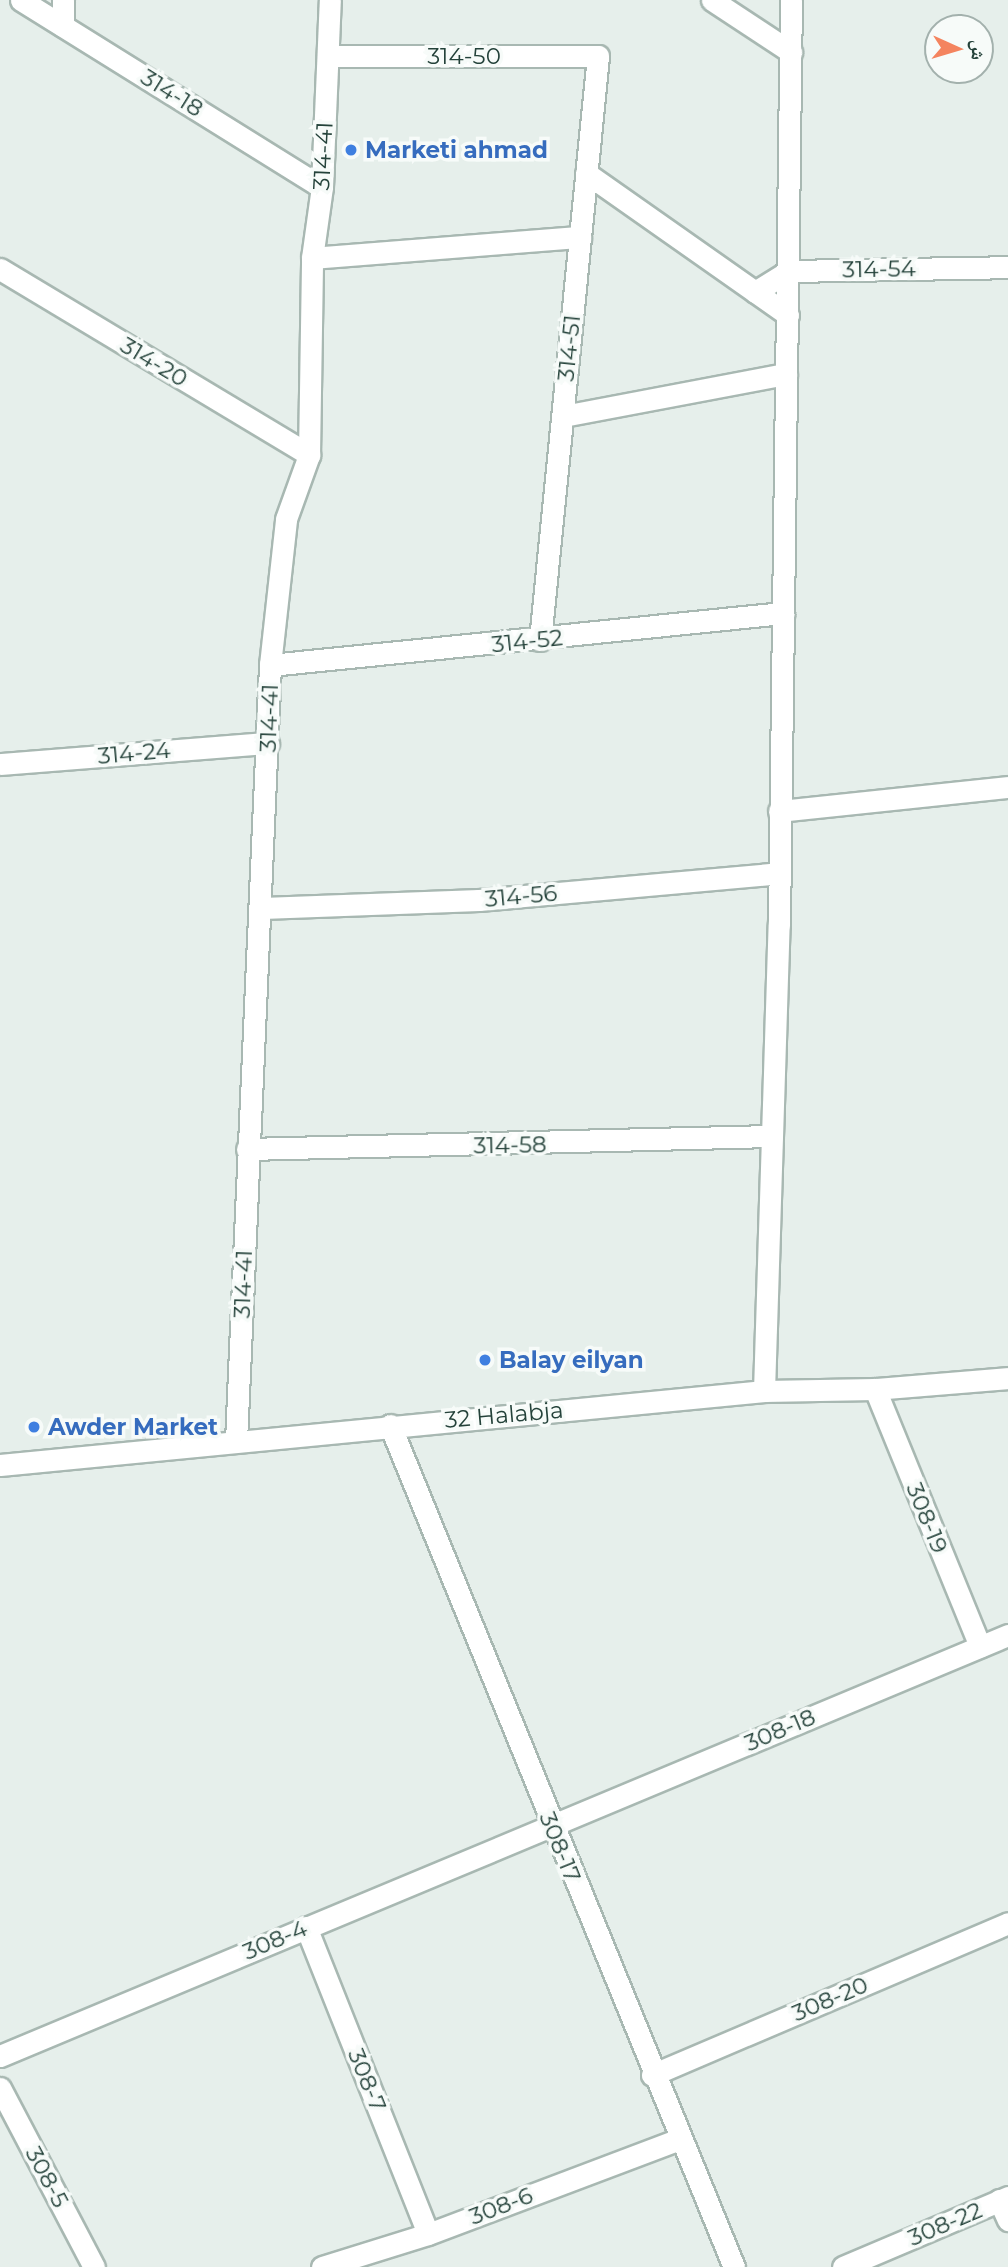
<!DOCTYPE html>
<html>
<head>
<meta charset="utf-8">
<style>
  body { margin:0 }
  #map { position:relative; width:1008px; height:2267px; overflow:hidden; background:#e6efeb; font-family:Montserrat,"Noto Naskh Arabic",sans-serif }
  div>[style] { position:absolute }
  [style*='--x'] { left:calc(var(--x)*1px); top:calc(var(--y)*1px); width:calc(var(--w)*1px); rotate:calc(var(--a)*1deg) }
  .roads { filter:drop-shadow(2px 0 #a8b8b2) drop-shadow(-2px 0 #a8b8b2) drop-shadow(0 2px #a8b8b2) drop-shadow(0 -2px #a8b8b2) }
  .minor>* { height:21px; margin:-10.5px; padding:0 10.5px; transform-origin:10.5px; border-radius:10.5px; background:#fff }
  .dots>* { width:19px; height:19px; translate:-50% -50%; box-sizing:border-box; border:4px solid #f7fbf9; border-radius:50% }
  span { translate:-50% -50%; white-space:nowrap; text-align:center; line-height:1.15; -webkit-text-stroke:7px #f7fbf9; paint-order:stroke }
  .street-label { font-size:23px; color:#24423a }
  .shop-label { font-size:23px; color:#366cbe; font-weight:700 }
  .left { translate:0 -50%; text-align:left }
  .north { position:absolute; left:924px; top:14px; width:70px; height:70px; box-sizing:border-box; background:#f7fbf9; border:2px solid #a3b1ad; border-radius:50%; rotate:94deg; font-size:19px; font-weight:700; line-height:28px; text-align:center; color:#24423a }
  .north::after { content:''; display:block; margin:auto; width:24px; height:32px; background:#f4845f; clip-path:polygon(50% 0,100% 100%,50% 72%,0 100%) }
</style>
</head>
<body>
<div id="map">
  <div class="roads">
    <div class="minor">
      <div style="--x:21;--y:0;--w:354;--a:31.9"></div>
      <div style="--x:63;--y:0;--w:26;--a:90"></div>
      <div style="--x:712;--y:0;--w:95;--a:33.4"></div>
      <div style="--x:330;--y:56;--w:268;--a:0"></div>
      <div style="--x:598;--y:56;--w:587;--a:95.67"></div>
      <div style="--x:586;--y:173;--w:247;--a:35.1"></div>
      <div style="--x:312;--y:258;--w:269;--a:-4.5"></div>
      <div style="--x:0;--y:269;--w:361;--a:31"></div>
      <div style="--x:755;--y:292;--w:40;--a:-32"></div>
      <div style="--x:789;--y:271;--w:219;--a:-1"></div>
      <div style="--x:563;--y:416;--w:227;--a:-10.7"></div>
      <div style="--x:270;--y:665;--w:516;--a:-5.79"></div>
      <div style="--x:0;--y:764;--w:269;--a:-4.5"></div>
      <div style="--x:779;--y:811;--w:230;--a:-6"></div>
      <div style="--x:262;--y:908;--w:217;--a:-2.1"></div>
      <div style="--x:479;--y:900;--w:301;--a:-5.1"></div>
      <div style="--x:247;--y:1149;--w:525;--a:-1.42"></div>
      <div style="--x:875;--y:1389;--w:278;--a:67.8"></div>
      <div style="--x:764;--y:1391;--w:466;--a:-88.2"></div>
      <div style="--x:779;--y:925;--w:925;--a:-89.26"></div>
      <div style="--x:390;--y:1425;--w:910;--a:67.78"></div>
      <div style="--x:236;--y:1441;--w:777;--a:-87.49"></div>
      <div style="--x:270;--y:665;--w:147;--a:-83.7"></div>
      <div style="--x:286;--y:519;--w:68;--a:-70.2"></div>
      <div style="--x:309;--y:455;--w:197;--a:-89.1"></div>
      <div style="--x:312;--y:258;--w:72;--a:-82"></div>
      <div style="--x:322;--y:187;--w:187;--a:-87.6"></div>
      <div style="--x:0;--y:1465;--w:768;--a:-5.53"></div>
      <div style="--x:764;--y:1391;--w:111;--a:-1"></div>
      <div style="--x:875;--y:1389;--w:133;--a:-4.7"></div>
      <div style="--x:306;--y:1927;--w:330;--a:68.3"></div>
      <div style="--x:0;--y:2056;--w:1092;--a:-22.67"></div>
      <div style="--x:652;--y:2075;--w:387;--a:-23.1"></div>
      <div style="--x:0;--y:2088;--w:202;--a:62.3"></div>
      <div style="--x:999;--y:2200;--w:22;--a:66"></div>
      <div style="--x:322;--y:2267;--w:111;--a:-17.3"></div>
      <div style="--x:428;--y:2234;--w:268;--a:-20.7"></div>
      <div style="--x:843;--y:2267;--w:179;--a:-23"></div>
    </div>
  </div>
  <div class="dots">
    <div style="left:351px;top:150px;background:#3f7fe0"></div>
    <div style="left:485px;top:1360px;background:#3f7fe0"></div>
    <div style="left:34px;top:1427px;background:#3f7fe0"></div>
  </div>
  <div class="street-label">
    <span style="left:464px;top:56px">314-50</span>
    <span style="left:172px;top:93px;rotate:32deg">314-18</span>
    <span style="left:323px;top:156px;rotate:-87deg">314-41</span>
    <span style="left:879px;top:269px;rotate:-1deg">314-54</span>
    <span style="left:569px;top:348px;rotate:-84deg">314-51</span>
    <span style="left:154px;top:362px;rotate:31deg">314-20</span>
    <span style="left:527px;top:641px;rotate:-6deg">314-52</span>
    <span style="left:269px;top:718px;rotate:-88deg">314-41</span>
    <span style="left:134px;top:753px;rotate:-5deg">314-24</span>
    <span style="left:521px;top:896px;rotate:-5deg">314-56</span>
    <span style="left:510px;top:1145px;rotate:-1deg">314-58</span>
    <span style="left:243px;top:1284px;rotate:-88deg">314-41</span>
    <span style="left:504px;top:1415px;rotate:-5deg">32 Halabja</span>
    <span style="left:927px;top:1518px;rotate:68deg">308-19</span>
    <span style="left:780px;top:1730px;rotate:-23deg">308-18</span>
    <span style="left:560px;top:1847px;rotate:68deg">308-17</span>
    <span style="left:275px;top:1940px;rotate:-23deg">308-4</span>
    <span style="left:830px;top:1999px;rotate:-23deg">308-20</span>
    <span style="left:367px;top:2080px;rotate:68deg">308-7</span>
    <span style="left:47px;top:2177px;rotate:62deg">308-5</span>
    <span style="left:501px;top:2206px;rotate:-21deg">308-6</span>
    <span style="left:945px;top:2224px;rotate:-23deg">308-22</span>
  </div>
  <div class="shop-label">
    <span class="left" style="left:365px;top:150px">Marketi ahmad</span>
    <span class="left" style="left:499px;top:1360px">Balay eilyan</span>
    <span class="left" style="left:48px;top:1427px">Awder Market</span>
  </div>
  <div class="north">ش</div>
</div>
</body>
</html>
